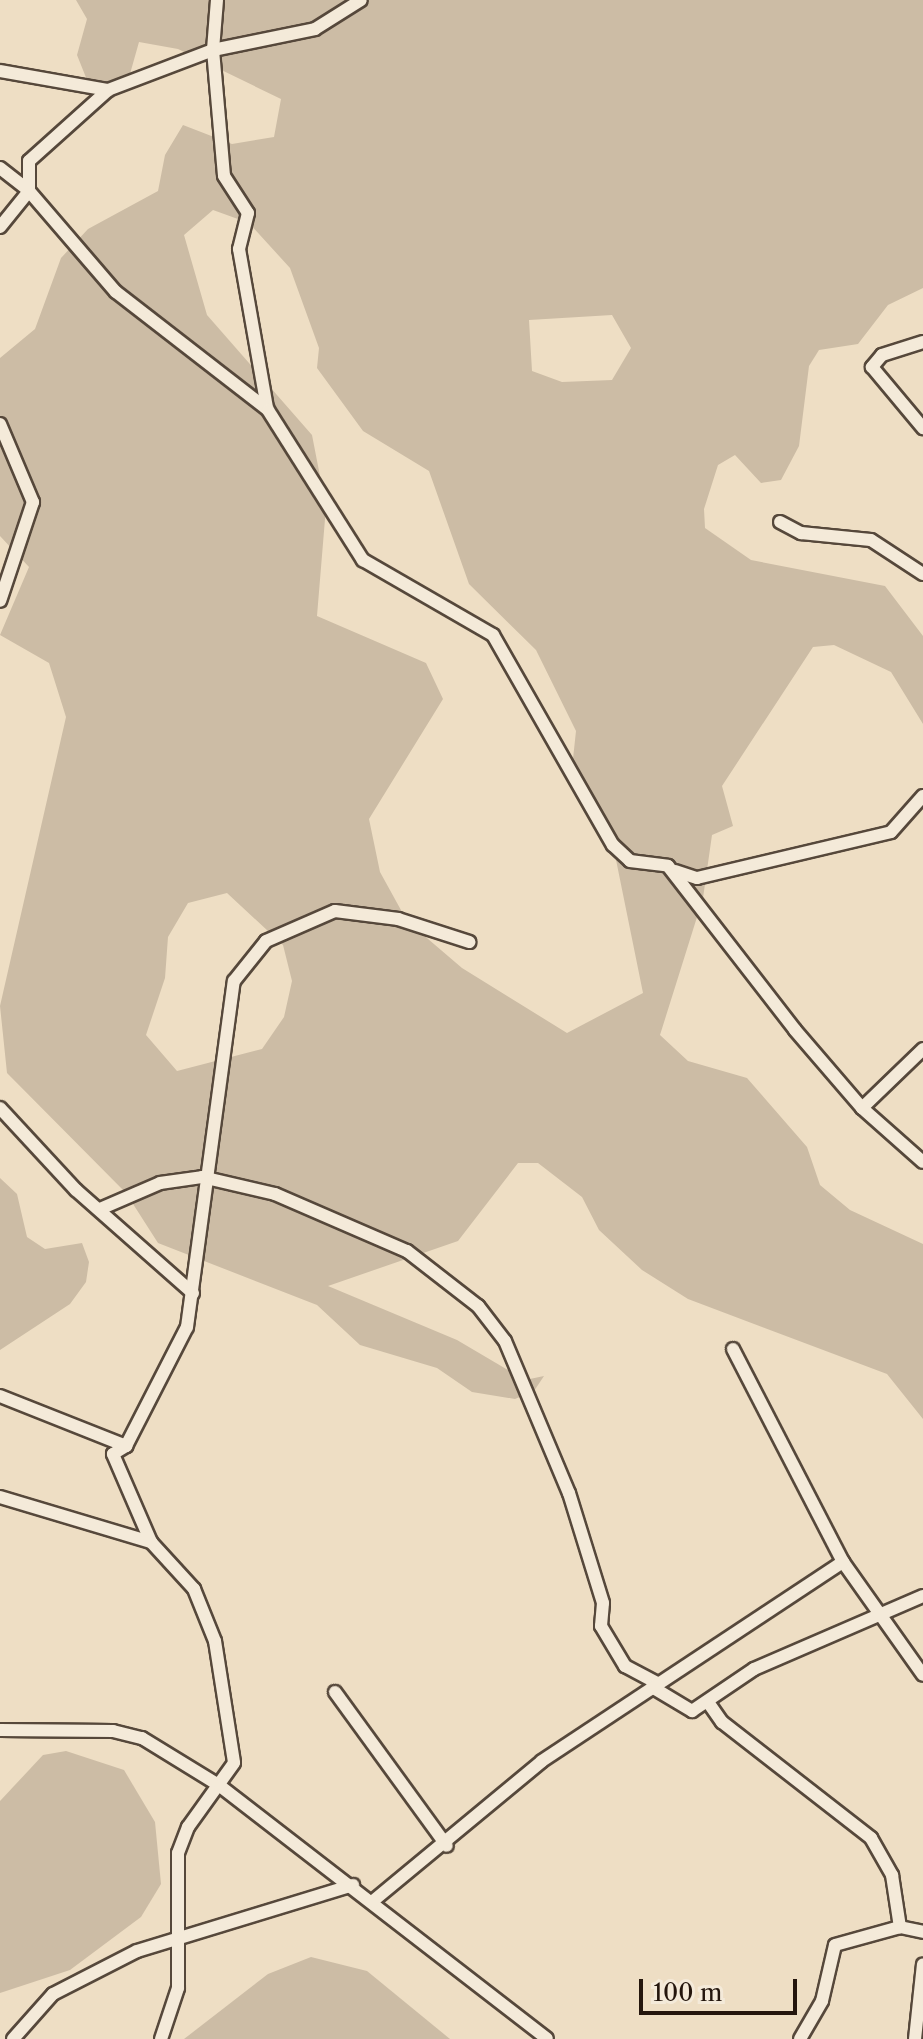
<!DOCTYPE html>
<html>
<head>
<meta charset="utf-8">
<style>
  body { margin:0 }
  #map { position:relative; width:923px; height:2039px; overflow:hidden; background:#eedec4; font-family:"Libre Caslon Text",serif }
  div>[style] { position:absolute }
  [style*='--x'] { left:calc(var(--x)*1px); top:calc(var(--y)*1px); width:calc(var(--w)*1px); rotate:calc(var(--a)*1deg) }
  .green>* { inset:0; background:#ccbca5 }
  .roads { filter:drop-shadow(2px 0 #56483b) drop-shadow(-2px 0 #56483b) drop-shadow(0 2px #56483b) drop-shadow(0 -2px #56483b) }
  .minor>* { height:12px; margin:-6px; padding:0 6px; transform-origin:6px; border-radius:6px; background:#f4ead9 }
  span { translate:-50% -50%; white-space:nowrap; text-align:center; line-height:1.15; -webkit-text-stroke:8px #f4ead9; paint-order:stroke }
  .scale { position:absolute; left:639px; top:1979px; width:158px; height:36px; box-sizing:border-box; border:4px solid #24160d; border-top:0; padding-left:10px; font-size:24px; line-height:28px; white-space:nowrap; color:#24160d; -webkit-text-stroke:6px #f4ead9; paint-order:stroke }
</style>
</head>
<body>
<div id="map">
  <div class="green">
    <div style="clip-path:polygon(evenodd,76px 0,923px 0,923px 288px,888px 305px,858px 344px,819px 350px,809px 366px,799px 446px,781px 480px,761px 483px,735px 455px,718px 465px,704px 509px,705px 528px,751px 560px,885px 586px,923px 636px,923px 724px,891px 672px,834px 645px,813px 647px,722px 786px,733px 826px,712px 835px,703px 898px,660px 1035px,688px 1061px,747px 1078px,807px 1147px,820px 1185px,850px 1210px,923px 1244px,923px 1419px,887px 1374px,688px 1299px,642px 1270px,599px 1230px,582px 1197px,538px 1163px,518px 1163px,458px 1241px,328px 1286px,457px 1340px,525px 1380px,544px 1376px,534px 1391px,515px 1399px,472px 1392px,437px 1368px,360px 1345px,317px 1305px,158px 1243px,126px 1193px,7px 1073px,0 1006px,66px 717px,49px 663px,0 635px,29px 567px,0 536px,0 358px,35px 329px,61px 258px,88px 229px,158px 191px,165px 155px,183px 125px,232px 144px,274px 137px,281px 99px,178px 49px,139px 42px,128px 81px,95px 100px,77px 55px,87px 19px,76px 0,213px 210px,249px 223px,290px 268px,319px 348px,317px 368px,363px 431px,429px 471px,469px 584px,536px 650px,576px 731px,572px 768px,613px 845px,643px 993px,567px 1033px,462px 968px,407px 921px,380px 872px,369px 819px,443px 699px,426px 663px,317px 616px,326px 507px,312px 435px,207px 315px,184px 235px,213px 210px,76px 0,612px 315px,631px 348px,612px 380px,562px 382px,532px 371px,529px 320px,612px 315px,76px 0,227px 893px,283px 945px,292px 981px,284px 1017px,262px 1049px,177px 1071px,146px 1035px,165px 978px,168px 937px,188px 903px,227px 893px)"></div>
    <div style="clip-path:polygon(0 1178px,17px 1194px,27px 1237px,45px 1249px,82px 1243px,89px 1262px,86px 1282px,70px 1304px,0 1350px)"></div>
    <div style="clip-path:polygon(66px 1751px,124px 1770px,155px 1822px,161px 1884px,141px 1917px,70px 1970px,0 1993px,0 1801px,43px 1755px)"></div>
    <div style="clip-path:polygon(311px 1957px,367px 1971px,450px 2039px,184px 2039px,268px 1974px)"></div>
  </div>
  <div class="roads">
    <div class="minor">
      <div style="--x:217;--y:0;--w:50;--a:94.6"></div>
      <div style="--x:213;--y:50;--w:126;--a:85"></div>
      <div style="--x:224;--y:176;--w:44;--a:57"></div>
      <div style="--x:248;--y:213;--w:37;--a:104"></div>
      <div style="--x:239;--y:249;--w:160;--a:80"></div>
      <div style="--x:0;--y:71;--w:110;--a:10"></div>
      <div style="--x:0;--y:168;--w:37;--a:38"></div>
      <div style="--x:29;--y:191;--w:133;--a:49.3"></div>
      <div style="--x:116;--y:292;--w:192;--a:37.8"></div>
      <div style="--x:268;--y:410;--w:178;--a:57.7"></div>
      <div style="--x:363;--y:560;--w:150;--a:30"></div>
      <div style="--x:493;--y:635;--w:242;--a:60.3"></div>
      <div style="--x:613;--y:845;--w:23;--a:43"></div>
      <div style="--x:630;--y:861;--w:38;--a:7"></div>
      <div style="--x:668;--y:866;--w:207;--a:52.2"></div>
      <div style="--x:795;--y:1030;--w:103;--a:49.3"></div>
      <div style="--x:862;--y:1108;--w:81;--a:41.5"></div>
      <div style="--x:0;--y:227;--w:46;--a:-51.1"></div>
      <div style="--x:29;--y:191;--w:30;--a:-90"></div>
      <div style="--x:29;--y:161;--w:106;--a:-41.9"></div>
      <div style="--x:108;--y:90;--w:112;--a:-20.9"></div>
      <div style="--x:213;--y:50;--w:104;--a:-11.6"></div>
      <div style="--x:315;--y:29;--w:54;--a:-32.2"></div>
      <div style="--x:923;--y:342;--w:43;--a:162.4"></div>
      <div style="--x:882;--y:355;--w:16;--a:130"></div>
      <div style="--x:872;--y:367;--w:80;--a:50.1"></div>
      <div style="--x:0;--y:424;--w:85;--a:67.1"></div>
      <div style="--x:33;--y:502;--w:104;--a:108.4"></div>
      <div style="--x:780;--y:522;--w:24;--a:28"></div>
      <div style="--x:801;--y:533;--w:70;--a:5.7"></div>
      <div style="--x:871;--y:540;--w:62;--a:33.2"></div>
      <div style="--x:675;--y:871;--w:23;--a:18"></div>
      <div style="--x:697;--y:878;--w:199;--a:-13.3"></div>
      <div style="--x:891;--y:832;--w:48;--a:-48.4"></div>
      <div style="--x:0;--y:1108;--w:112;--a:47.2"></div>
      <div style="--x:76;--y:1190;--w:156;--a:41.4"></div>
      <div style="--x:862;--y:1108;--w:85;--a:-44"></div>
      <div style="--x:100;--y:1209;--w:65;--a:-23.4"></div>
      <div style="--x:160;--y:1183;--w:42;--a:-8.1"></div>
      <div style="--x:202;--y:1177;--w:75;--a:13.1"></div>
      <div style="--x:275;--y:1194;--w:144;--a:23.4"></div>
      <div style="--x:407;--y:1251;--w:90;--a:37.8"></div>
      <div style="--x:478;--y:1306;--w:44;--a:52.4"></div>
      <div style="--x:505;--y:1341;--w:165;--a:67.2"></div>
      <div style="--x:569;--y:1493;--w:115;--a:72.8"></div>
      <div style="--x:603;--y:1603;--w:23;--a:95"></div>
      <div style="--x:601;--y:1626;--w:47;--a:59"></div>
      <div style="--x:625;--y:1666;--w:36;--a:28"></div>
      <div style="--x:733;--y:1349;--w:240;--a:62.7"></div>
      <div style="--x:843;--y:1562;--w:138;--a:54.7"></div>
      <div style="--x:0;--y:1396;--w:136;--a:21.6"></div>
      <div style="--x:0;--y:1497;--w:158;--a:16.6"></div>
      <div style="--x:151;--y:1542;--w:64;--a:47.5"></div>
      <div style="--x:194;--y:1589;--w:56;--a:68"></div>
      <div style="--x:215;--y:1641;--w:123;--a:81.1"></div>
      <div style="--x:234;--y:1763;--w:79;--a:125.7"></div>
      <div style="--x:188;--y:1827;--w:28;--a:111"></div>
      <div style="--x:178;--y:1853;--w:135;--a:90"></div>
      <div style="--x:178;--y:1988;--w:54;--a:108.4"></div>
      <div style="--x:151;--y:1542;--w:96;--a:-113.4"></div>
      <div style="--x:113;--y:1454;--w:15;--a:-32"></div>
      <div style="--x:126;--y:1446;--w:134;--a:-62.9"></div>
      <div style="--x:187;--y:1327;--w:349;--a:-82.3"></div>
      <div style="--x:234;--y:981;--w:51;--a:-51.3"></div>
      <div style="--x:266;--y:941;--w:75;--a:-23.5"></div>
      <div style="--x:335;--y:911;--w:64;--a:7.2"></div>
      <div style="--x:398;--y:919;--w:75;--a:17.9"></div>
      <div style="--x:652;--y:1687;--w:47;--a:31"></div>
      <div style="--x:692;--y:1711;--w:75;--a:-34.1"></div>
      <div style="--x:754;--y:1669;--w:184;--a:-23.4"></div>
      <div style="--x:335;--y:1692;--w:190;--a:54"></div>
      <div style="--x:710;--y:1705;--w:21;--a:55"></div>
      <div style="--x:722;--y:1722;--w:189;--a:37.9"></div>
      <div style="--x:871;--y:1838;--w:43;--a:60.4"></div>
      <div style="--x:892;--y:1875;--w:53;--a:81.3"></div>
      <div style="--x:0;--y:1730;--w:113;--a:0.5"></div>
      <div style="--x:113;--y:1731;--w:30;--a:14"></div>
      <div style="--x:142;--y:1738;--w:92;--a:31.6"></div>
      <div style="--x:220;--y:1786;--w:413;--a:37.7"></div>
      <div style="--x:373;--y:1901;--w:219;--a:-39.6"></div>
      <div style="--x:542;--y:1761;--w:361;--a:-33.5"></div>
      <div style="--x:13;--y:2039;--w:60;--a:-48.4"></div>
      <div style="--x:53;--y:1994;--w:94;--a:-27.1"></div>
      <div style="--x:137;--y:1951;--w:226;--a:-17"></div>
      <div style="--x:800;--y:2039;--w:44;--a:-59.9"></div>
      <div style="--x:822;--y:2001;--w:57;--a:-76.9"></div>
      <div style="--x:835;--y:1945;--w:67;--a:-15.5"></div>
      <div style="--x:900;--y:1927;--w:24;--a:12"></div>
      <div style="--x:915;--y:2039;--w:75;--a:-83.9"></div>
    </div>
  </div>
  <div class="scale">100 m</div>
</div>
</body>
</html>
